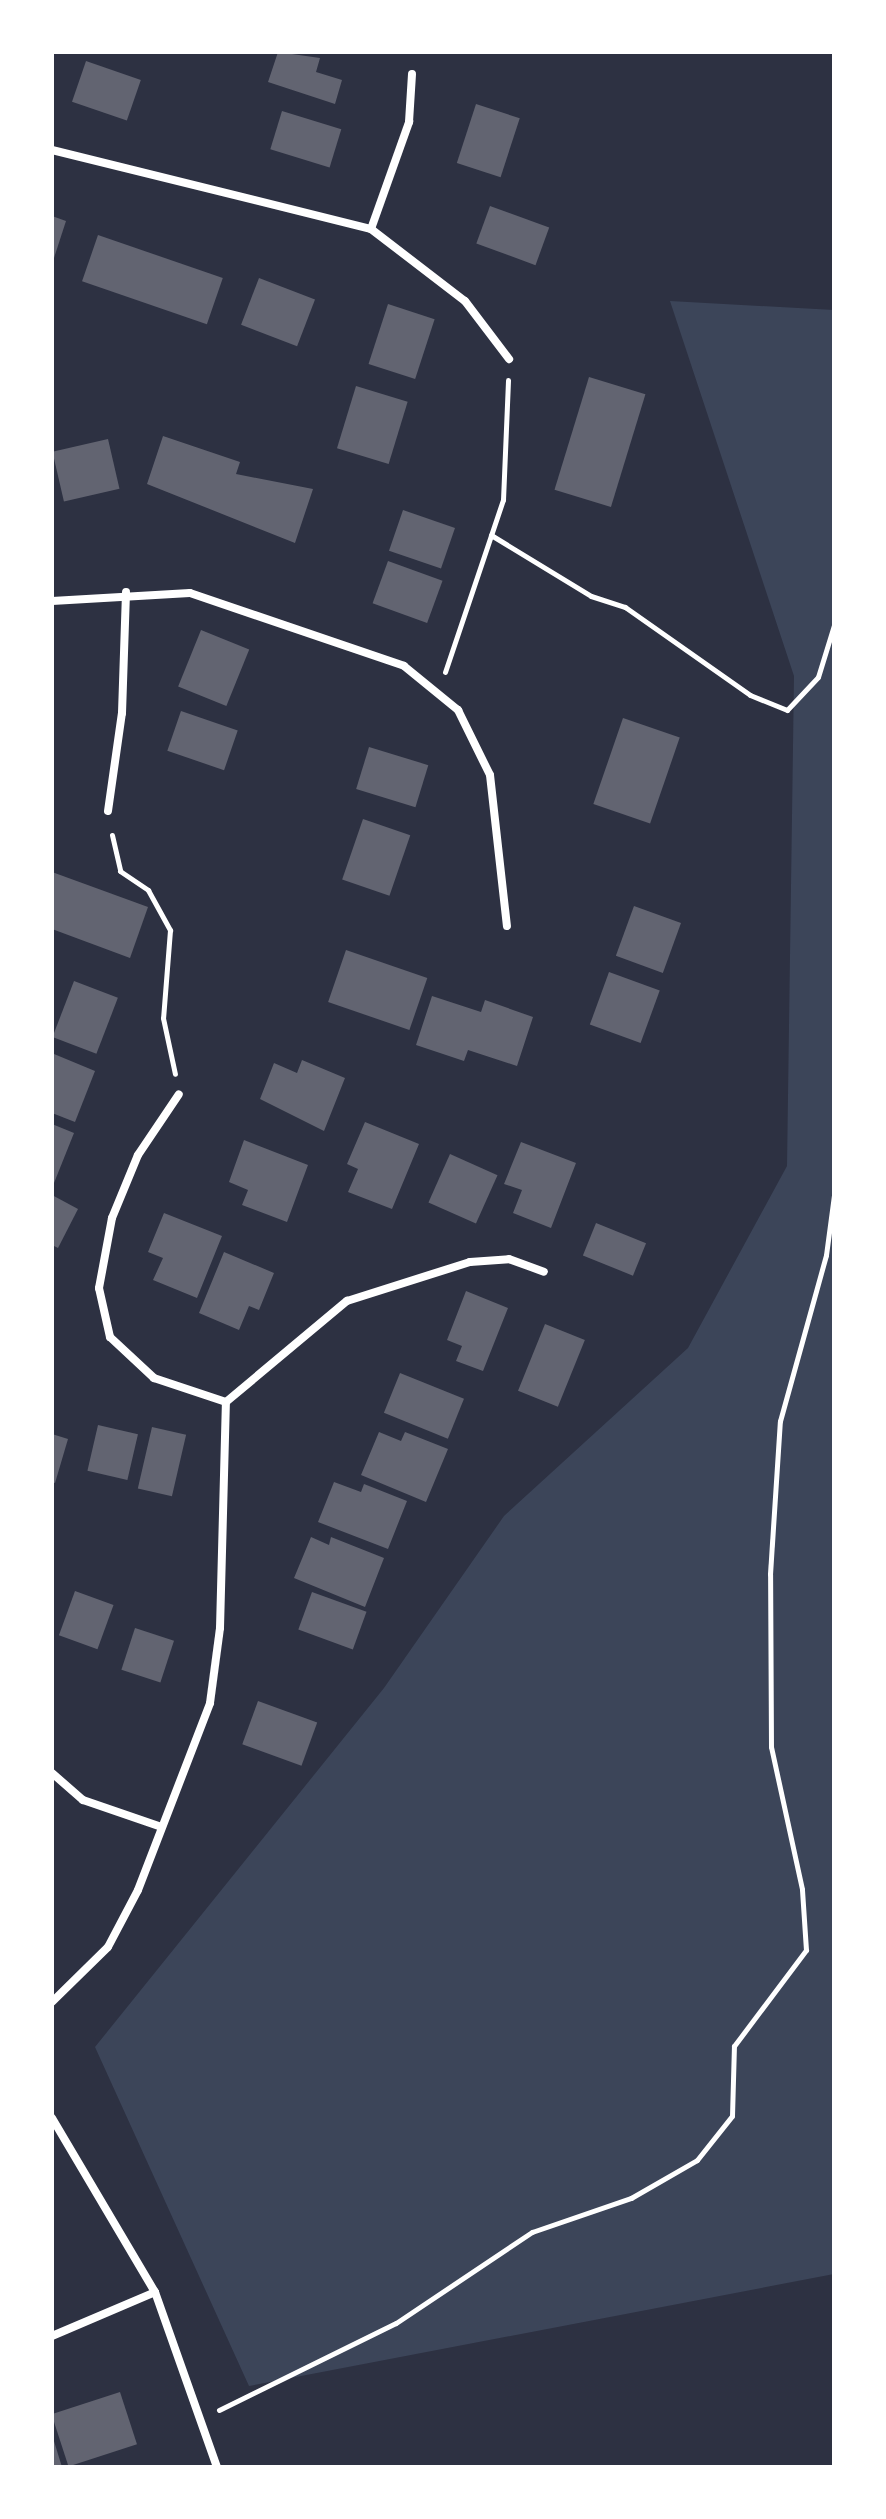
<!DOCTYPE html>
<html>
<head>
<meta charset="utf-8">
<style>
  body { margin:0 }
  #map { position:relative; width:886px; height:2519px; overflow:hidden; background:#2d3142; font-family:"PT Sans",sans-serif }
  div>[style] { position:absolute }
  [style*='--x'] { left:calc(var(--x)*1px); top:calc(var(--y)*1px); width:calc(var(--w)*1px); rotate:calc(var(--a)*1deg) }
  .green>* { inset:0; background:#3c4559 }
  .building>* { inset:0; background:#626471; transform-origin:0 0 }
  .path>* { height:5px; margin:-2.5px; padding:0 2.5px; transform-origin:2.5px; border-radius:2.5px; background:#fff }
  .minor>* { height:8px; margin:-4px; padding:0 4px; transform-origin:4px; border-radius:4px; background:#fff }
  span { translate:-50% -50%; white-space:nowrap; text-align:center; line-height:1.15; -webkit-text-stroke:8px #fff; paint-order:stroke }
  .frame { position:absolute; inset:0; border:54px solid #fff; pointer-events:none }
</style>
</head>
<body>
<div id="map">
  <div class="green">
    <div style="clip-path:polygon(670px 301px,834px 310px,834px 2274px,249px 2386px,95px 2047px,384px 1688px,504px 1516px,688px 1348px,787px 1166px,794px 676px)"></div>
  </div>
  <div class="building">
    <div style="clip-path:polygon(278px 52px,320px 58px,316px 72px,342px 80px,335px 104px,268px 82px)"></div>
    <div style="left:86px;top:61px;width:58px;height:43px;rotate:19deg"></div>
    <div style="left:476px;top:104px;width:46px;height:62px;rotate:18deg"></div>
    <div style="left:282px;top:111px;width:62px;height:40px;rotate:17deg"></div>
    <div style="left:490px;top:206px;width:63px;height:40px;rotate:20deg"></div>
    <div style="clip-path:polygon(52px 216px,66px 221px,53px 261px,52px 261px)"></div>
    <div style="left:98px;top:235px;width:132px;height:49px;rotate:19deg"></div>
    <div style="left:259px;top:278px;width:60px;height:50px;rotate:21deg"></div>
    <div style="left:388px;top:304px;width:49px;height:63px;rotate:18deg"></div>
    <div style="left:589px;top:377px;width:59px;height:118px;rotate:17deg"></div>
    <div style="left:356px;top:386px;width:54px;height:65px;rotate:17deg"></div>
    <div style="clip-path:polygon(163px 436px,240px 462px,236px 474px,313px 489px,295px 543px,147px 484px)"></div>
    <div style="left:108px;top:439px;width:51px;height:57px;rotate:77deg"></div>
    <div style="left:403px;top:510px;width:55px;height:43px;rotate:19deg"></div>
    <div style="left:388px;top:561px;width:58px;height:45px;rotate:20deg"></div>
    <div style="left:201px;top:630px;width:52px;height:61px;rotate:22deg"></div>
    <div style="left:181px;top:711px;width:60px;height:42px;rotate:19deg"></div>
    <div style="left:623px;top:718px;width:60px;height:91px;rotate:19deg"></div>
    <div style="left:369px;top:747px;width:62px;height:44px;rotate:17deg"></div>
    <div style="left:363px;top:819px;width:50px;height:64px;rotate:19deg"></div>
    <div style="clip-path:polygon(52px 872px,148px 907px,130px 958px,52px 929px)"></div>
    <div style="left:634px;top:906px;width:50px;height:53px;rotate:20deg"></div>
    <div style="left:346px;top:950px;width:86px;height:55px;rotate:19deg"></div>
    <div style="left:609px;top:972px;width:54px;height:56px;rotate:20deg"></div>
    <div style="left:74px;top:981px;width:47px;height:60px;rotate:21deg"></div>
    <div style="clip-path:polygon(432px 996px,481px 1012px,485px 1000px,533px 1017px,517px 1066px,468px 1050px,464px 1061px,416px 1045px)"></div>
    <div style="clip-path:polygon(54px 1054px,95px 1071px,75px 1122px,52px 1113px)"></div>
    <div style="clip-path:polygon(302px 1060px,345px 1078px,324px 1131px,260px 1099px,274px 1063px,297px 1073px)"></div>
    <div style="clip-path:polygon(365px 1122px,419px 1144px,392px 1209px,348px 1192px,358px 1169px,347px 1164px)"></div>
    <div style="clip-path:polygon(52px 1124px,74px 1133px,52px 1188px)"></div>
    <div style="clip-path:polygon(244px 1140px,308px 1165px,287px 1222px,242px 1205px,248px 1190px,229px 1182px)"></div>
    <div style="clip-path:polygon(521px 1142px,576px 1163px,551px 1228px,513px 1213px,522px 1190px,504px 1184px)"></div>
    <div style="left:450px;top:1154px;width:52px;height:53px;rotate:24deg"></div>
    <div style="clip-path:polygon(52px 1195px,78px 1209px,58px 1248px,52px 1245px)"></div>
    <div style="clip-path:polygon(164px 1213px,222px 1236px,197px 1298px,153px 1280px,163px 1258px,148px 1252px)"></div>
    <div style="left:596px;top:1223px;width:54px;height:35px;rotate:22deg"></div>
    <div style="clip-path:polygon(224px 1252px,274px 1273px,259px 1310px,249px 1306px,239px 1330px,199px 1313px)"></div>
    <div style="clip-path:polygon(466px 1291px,508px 1308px,483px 1371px,456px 1361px,462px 1346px,447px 1340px)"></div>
    <div style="left:545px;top:1324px;width:43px;height:72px;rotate:22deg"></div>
    <div style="left:400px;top:1373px;width:69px;height:43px;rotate:22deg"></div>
    <div style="left:98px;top:1425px;width:41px;height:47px;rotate:13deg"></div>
    <div style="left:152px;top:1427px;width:35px;height:63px;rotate:13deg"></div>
    <div style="clip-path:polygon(379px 1432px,401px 1441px,405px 1432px,448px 1449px,426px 1502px,361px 1475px)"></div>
    <div style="clip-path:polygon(52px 1434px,68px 1439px,55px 1483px,52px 1482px)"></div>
    <div style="clip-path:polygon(334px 1482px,361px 1492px,364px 1484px,407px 1501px,388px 1549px,318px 1522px)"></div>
    <div style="clip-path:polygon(311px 1537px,329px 1545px,331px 1537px,384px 1558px,365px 1607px,294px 1578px)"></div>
    <div style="left:75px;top:1591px;width:41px;height:47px;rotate:20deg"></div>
    <div style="left:312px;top:1592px;width:58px;height:40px;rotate:20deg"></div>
    <div style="left:135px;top:1628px;width:41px;height:44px;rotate:18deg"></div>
    <div style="left:258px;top:1701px;width:63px;height:46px;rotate:20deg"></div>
    <div style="left:120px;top:2392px;width:55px;height:72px;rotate:72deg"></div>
    <div style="clip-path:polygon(52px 2438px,53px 2438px,62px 2467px,52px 2467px)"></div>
  </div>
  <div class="path">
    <div style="--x:491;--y:535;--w:117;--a:31.4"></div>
    <div style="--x:591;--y:596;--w:36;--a:18"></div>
    <div style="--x:625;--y:607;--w:153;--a:35.1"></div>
    <div style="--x:750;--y:695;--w:40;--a:22"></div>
    <div style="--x:787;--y:710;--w:45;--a:-46.8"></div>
    <div style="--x:818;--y:677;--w:54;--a:-72.9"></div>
    <div style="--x:445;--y:672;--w:182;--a:-71.4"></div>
    <div style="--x:503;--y:500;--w:120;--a:-87.6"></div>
    <div style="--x:112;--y:835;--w:37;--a:77"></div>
    <div style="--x:120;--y:871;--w:34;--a:34"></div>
    <div style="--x:148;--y:890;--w:46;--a:61.2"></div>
    <div style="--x:170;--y:930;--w:88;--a:94.5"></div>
    <div style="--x:163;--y:1018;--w:57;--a:77.9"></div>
    <div style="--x:219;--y:2410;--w:197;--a:-26.2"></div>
    <div style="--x:396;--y:2323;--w:164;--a:-33.8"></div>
    <div style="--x:532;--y:2232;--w:105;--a:-19"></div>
    <div style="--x:631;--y:2198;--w:76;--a:-29.9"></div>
    <div style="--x:697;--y:2160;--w:56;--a:-51.5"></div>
    <div style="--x:732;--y:2116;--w:70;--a:-88.4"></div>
    <div style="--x:734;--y:2046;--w:120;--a:-53.1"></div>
    <div style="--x:806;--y:1950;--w:61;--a:-93.8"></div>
    <div style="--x:802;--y:1889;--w:145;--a:-102.3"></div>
    <div style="--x:771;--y:1747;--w:173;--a:-90.3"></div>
    <div style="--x:770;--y:1574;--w:153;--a:-86.3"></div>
    <div style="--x:780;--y:1421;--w:172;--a:-74.5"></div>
    <div style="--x:826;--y:1255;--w:61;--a:-82.4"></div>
  </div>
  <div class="minor">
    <div style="--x:52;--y:150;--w:329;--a:13.9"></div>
    <div style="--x:371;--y:229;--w:118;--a:37.5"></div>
    <div style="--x:465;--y:301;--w:73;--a:52.8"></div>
    <div style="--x:371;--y:229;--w:114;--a:-70.4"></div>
    <div style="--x:409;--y:122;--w:48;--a:-86.4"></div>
    <div style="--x:52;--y:601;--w:138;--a:-3.3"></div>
    <div style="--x:190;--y:593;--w:226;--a:18.8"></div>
    <div style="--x:404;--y:666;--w:70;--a:39.2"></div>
    <div style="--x:458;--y:710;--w:72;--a:63.8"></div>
    <div style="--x:490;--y:775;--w:152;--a:83.6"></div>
    <div style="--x:108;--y:811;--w:99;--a:-81.9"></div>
    <div style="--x:122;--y:713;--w:121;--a:-88.1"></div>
    <div style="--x:226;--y:1402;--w:158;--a:-39.9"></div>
    <div style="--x:347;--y:1301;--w:129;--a:-17.6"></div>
    <div style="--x:470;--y:1262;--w:39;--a:-4"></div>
    <div style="--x:509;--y:1259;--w:37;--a:20"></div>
    <div style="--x:52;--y:1773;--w:41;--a:41.1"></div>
    <div style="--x:83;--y:1800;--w:80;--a:18.9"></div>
    <div style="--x:52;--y:2002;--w:78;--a:-44.5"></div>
    <div style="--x:108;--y:1947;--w:64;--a:-62.2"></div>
    <div style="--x:138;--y:1890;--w:200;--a:-68.9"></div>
    <div style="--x:210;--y:1703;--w:76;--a:-82.4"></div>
    <div style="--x:220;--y:1628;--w:226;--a:-88.5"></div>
    <div style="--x:226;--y:1402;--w:76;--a:-161.6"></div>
    <div style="--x:154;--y:1378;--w:60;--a:-137"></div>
    <div style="--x:110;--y:1337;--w:50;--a:-102.7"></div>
    <div style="--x:99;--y:1288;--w:71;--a:-79.5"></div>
    <div style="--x:112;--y:1218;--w:68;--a:-67.6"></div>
    <div style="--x:138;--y:1155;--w:73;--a:-56.1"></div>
    <div style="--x:52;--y:2118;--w:202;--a:59.4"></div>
    <div style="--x:155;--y:2292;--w:186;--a:70.5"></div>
    <div style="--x:52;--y:2336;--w:112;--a:-23.1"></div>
  </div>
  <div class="frame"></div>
</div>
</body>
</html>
